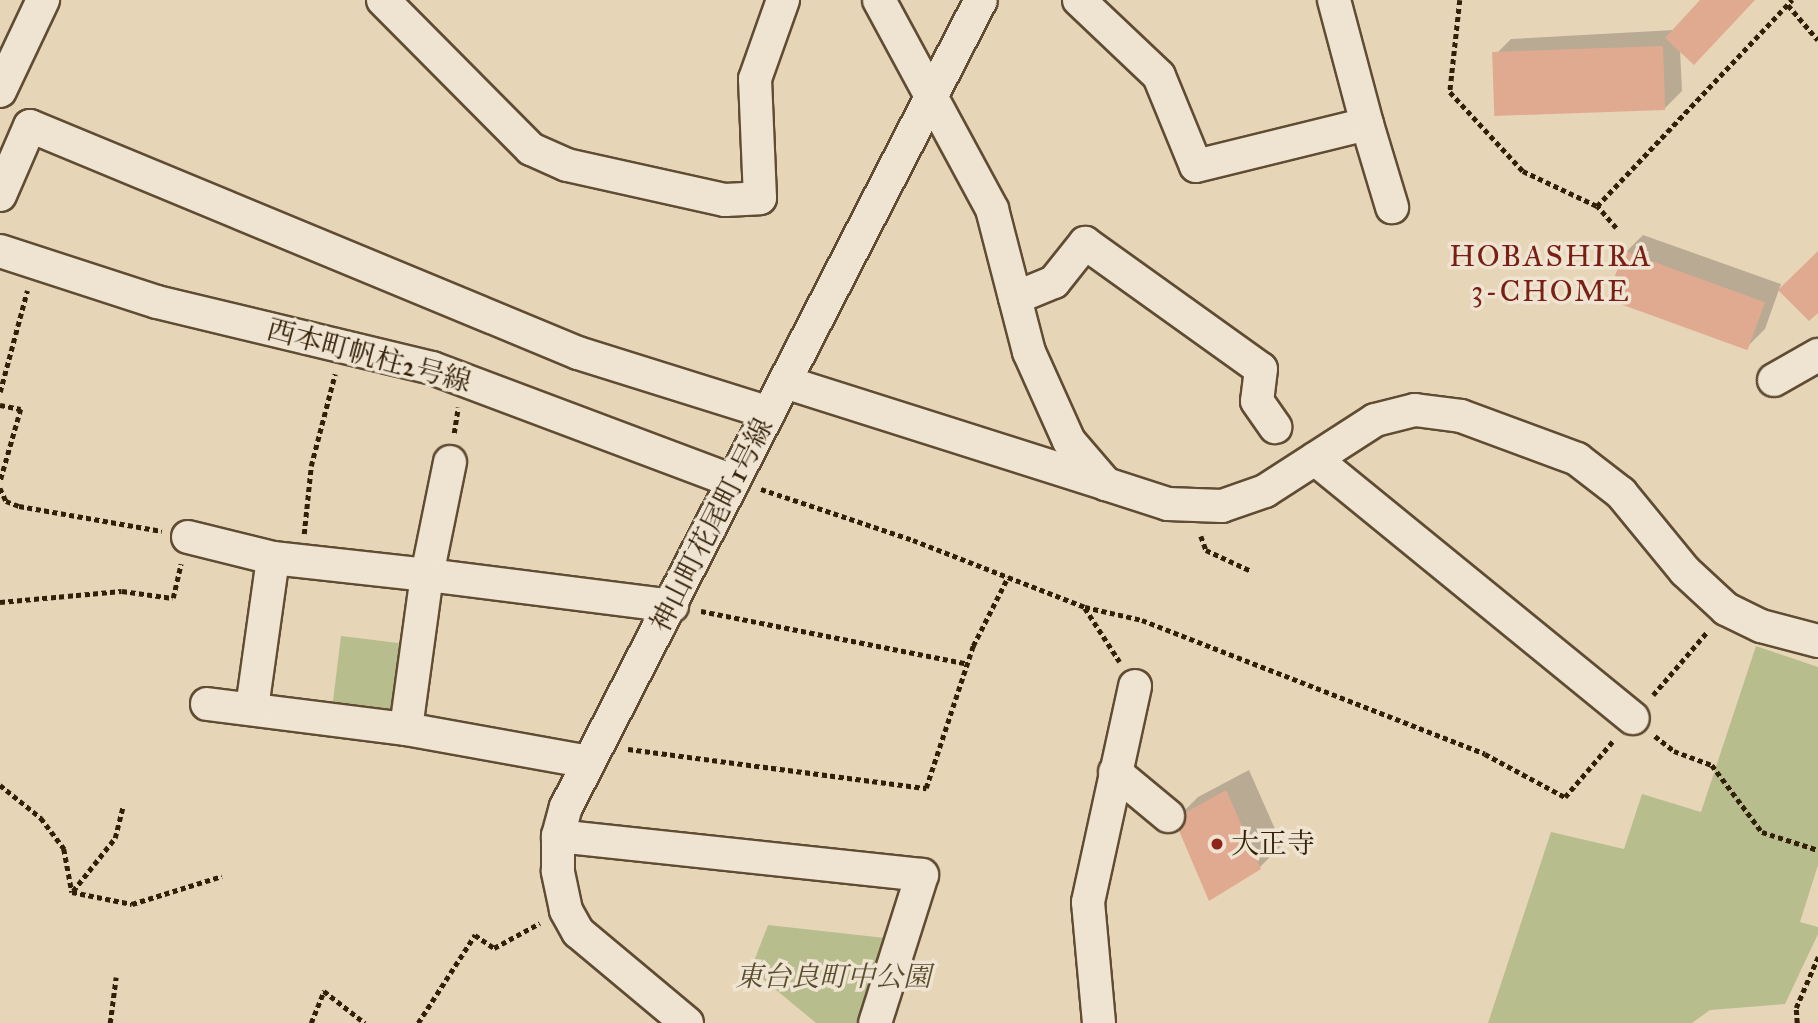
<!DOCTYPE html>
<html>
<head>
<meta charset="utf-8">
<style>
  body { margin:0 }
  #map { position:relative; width:1818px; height:1023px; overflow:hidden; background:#e7d5b8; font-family:"IM FELL Great Primer","Noto Serif JP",serif }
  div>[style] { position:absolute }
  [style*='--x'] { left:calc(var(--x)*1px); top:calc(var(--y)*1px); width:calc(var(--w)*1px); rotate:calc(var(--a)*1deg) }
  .green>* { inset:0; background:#b8bd8d; transform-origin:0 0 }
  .shadow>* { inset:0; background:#0003 }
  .building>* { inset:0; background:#e0aa91; transform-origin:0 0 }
  .path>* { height:4.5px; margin-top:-2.25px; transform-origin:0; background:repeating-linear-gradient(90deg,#321f07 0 5px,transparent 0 8.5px) }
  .roads { filter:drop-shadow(2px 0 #5f4c33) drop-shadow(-2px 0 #5f4c33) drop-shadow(0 2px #5f4c33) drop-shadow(0 -2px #5f4c33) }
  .minor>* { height:32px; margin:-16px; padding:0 16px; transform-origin:16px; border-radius:16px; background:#efe4d1 }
  .dots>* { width:19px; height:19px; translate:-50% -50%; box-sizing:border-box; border:4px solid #efe4d1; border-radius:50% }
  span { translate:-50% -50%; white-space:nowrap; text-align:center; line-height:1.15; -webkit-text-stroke:7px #efe4d1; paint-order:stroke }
  .street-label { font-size:28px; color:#321f07 }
  .poi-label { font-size:28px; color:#321f07 }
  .left { translate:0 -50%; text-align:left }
  .park-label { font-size:28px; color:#5a4e2f; font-style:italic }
  .neighbourhood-label { font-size:30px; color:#7a1f14; letter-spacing:2px }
</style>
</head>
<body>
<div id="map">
  <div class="green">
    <div style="left:341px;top:636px;width:70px;height:66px;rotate:7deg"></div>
    <div style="clip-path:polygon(1756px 646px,1818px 667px,1818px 865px,1800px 922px,1818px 927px,1818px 934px,1785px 1004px,1710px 1010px,1692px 1023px,1488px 1023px,1551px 832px,1624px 849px,1642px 794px,1701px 812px)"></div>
    <div style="clip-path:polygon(768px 925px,894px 939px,866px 1023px,816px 1023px,751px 969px)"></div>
  </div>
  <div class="shadow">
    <div style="clip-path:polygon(1702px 0,1754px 0,1680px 49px,1682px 91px,1665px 108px,1494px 56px,1511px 39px,1674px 30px)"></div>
    <div style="clip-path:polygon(1643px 235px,1781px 284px,1765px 329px,1748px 346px,1626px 252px)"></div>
    <div style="clip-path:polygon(1249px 770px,1282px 845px,1260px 867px,1210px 898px,1176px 819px,1198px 797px)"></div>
  </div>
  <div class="building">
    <div style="clip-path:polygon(1700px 0,1755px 0,1694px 65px,1665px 38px)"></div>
    <div style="left:1663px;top:46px;width:64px;height:171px;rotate:88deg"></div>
    <div style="left:1624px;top:251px;width:150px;height:51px;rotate:20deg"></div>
    <div style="clip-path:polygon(1818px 251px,1818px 313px,1809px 321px,1778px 290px)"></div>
    <div style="clip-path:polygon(1226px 790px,1261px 869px,1209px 901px,1174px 819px)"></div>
  </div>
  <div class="path">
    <div style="--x:1460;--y:0;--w:93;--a:96.2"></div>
    <div style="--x:1450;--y:92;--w:108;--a:47.3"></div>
    <div style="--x:1523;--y:171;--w:82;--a:25.3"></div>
    <div style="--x:1788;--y:5;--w:46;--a:49.4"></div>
    <div style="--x:1616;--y:228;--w:29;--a:-131"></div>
    <div style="--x:1597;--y:206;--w:284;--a:-46.6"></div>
    <div style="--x:0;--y:392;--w:105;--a:-75"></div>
    <div style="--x:0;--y:405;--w:21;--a:11"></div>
    <div style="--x:21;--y:409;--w:76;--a:106"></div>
    <div style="--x:454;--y:433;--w:26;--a:-81"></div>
    <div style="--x:0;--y:488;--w:14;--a:65"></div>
    <div style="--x:6;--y:501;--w:14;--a:21"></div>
    <div style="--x:19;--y:506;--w:145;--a:9.9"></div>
    <div style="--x:761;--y:489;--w:160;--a:18.5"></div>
    <div style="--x:913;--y:540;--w:185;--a:21.3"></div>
    <div style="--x:1085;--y:607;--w:58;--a:12.8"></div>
    <div style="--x:1142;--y:620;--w:368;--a:21.3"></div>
    <div style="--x:1485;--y:754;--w:91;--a:28.3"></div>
    <div style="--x:1565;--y:797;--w:74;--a:-49.4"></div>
    <div style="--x:304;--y:534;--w:68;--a:-84.1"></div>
    <div style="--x:311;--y:466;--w:95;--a:-75.4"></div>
    <div style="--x:1201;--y:536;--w:15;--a:70"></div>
    <div style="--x:1206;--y:550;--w:50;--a:25"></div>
    <div style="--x:0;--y:602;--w:122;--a:-5.2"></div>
    <div style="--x:122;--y:591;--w:51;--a:7.8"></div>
    <div style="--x:173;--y:598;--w:35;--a:-77"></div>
    <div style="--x:1085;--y:608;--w:64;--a:57.1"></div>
    <div style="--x:701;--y:611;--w:272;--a:11.2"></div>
    <div style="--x:1653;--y:695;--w:83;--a:-49.4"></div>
    <div style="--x:1655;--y:736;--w:24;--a:38"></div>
    <div style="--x:1674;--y:751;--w:40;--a:20.2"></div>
    <div style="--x:1712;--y:765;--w:84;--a:53.3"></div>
    <div style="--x:1762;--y:832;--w:59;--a:17.8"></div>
    <div style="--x:628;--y:749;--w:301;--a:7.5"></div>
    <div style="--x:926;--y:788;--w:150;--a:-71.7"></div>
    <div style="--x:973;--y:646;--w:77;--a:-63.1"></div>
    <div style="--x:0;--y:785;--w:53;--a:38.8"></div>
    <div style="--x:41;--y:818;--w:39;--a:53"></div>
    <div style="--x:64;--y:849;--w:44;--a:79.5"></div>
    <div style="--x:72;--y:892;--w:61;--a:11.3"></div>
    <div style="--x:132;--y:904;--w:94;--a:-17.3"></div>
    <div style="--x:73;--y:891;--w:68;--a:-51.6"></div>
    <div style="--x:115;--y:838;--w:32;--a:-76"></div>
    <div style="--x:110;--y:1023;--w:46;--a:-82.6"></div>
    <div style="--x:311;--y:1023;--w:35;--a:-68"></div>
    <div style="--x:324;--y:991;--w:52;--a:38"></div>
    <div style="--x:418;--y:1023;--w:105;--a:-57.1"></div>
    <div style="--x:475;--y:935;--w:23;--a:34"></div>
    <div style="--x:494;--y:948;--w:52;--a:-28.5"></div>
    <div style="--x:1797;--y:1023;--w:15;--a:-94"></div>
    <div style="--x:1796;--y:1008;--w:56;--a:-66.7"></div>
  </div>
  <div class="roads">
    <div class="minor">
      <div style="--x:383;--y:0;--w:210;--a:45.2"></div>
      <div style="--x:531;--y:149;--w:39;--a:24"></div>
      <div style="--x:567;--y:165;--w:162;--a:12.5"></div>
      <div style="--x:725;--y:200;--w:35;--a:-3"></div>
      <div style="--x:760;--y:198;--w:119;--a:-92.4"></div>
      <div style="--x:755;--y:79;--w:84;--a:-70.5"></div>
      <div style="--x:879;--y:0;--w:238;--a:61.6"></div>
      <div style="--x:992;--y:209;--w:148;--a:75.5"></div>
      <div style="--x:1029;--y:352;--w:98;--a:65.8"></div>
      <div style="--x:1069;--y:441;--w:57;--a:49.3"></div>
      <div style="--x:1106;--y:484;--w:65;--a:17.9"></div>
      <div style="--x:1168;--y:504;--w:54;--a:2.1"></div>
      <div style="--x:1222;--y:506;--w:46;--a:-19.2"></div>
      <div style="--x:1265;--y:491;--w:131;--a:-32.8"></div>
      <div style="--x:1375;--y:420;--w:41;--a:-14"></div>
      <div style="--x:1415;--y:410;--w:46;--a:7.4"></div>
      <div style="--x:1461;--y:416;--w:124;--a:20.3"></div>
      <div style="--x:1577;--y:459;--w:56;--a:37.7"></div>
      <div style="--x:1621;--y:493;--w:101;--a:50.6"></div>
      <div style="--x:1685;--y:571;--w:56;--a:42.8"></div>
      <div style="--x:1726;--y:609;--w:39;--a:26"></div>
      <div style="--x:1761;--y:626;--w:59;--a:14.7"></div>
      <div style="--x:1079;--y:0;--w:110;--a:43.5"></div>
      <div style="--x:1159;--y:76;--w:97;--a:67.7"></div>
      <div style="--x:1196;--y:166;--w:176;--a:-13.8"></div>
      <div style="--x:1367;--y:124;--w:87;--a:73.2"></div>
      <div style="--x:1334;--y:0;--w:128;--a:75.1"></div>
      <div style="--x:0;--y:91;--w:101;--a:-64.7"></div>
      <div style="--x:0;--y:195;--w:75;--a:-66.5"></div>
      <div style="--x:30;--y:126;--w:593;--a:22.5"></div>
      <div style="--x:578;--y:353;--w:200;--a:17.4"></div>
      <div style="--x:0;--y:251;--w:165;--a:18"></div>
      <div style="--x:157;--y:302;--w:283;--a:13.5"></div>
      <div style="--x:432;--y:368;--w:322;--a:20.6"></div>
      <div style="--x:1015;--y:298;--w:42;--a:-22.3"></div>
      <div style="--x:1054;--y:282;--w:50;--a:-51.5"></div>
      <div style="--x:1085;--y:243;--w:216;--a:35.6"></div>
      <div style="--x:1261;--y:369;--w:32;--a:97"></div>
      <div style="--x:1257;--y:401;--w:32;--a:55"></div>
      <div style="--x:1774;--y:380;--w:51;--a:-29.6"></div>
      <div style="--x:785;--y:382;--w:337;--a:17.6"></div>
      <div style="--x:1315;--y:459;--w:410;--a:39.2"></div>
      <div style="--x:450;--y:462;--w:115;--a:101.5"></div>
      <div style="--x:427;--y:575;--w:247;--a:7.2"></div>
      <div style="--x:188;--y:537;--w:88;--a:13.9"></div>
      <div style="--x:273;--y:558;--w:155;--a:6.3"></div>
      <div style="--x:427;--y:575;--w:155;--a:97.8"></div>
      <div style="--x:207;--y:704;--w:201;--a:7.2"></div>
      <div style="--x:406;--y:729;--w:186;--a:10.2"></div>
      <div style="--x:252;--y:708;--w:151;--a:-82"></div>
      <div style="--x:1115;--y:772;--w:69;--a:39.7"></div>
      <div style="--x:558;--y:836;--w:366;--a:6.1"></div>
      <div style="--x:922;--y:875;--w:155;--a:107.6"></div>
      <div style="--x:687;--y:1023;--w:142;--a:-140.1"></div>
      <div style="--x:578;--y:932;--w:25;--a:-119"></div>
      <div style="--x:566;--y:910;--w:40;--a:-102"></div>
      <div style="--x:558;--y:871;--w:35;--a:-90"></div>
      <div style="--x:558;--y:836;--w:30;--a:-75"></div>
      <div style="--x:566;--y:807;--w:907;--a:-62.79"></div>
      <div style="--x:1099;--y:1023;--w:121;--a:-95.2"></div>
      <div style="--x:1088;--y:902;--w:221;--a:-77.7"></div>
    </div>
  </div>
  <div class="dots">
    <div style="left:1217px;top:844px;background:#8f2418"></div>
  </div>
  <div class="street-label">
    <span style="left:369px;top:356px;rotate:15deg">西本町帆柱2号線</span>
    <span style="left:712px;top:525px;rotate:-63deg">神山町花尾町1号線</span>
  </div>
  <div class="poi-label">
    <span class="left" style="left:1231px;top:844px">大正寺</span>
  </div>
  <div class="park-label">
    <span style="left:833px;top:977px">東台良町中公園</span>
  </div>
  <div class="neighbourhood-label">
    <span style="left:1551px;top:273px">HOBASHIRA<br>3-CHOME</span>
  </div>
</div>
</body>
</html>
